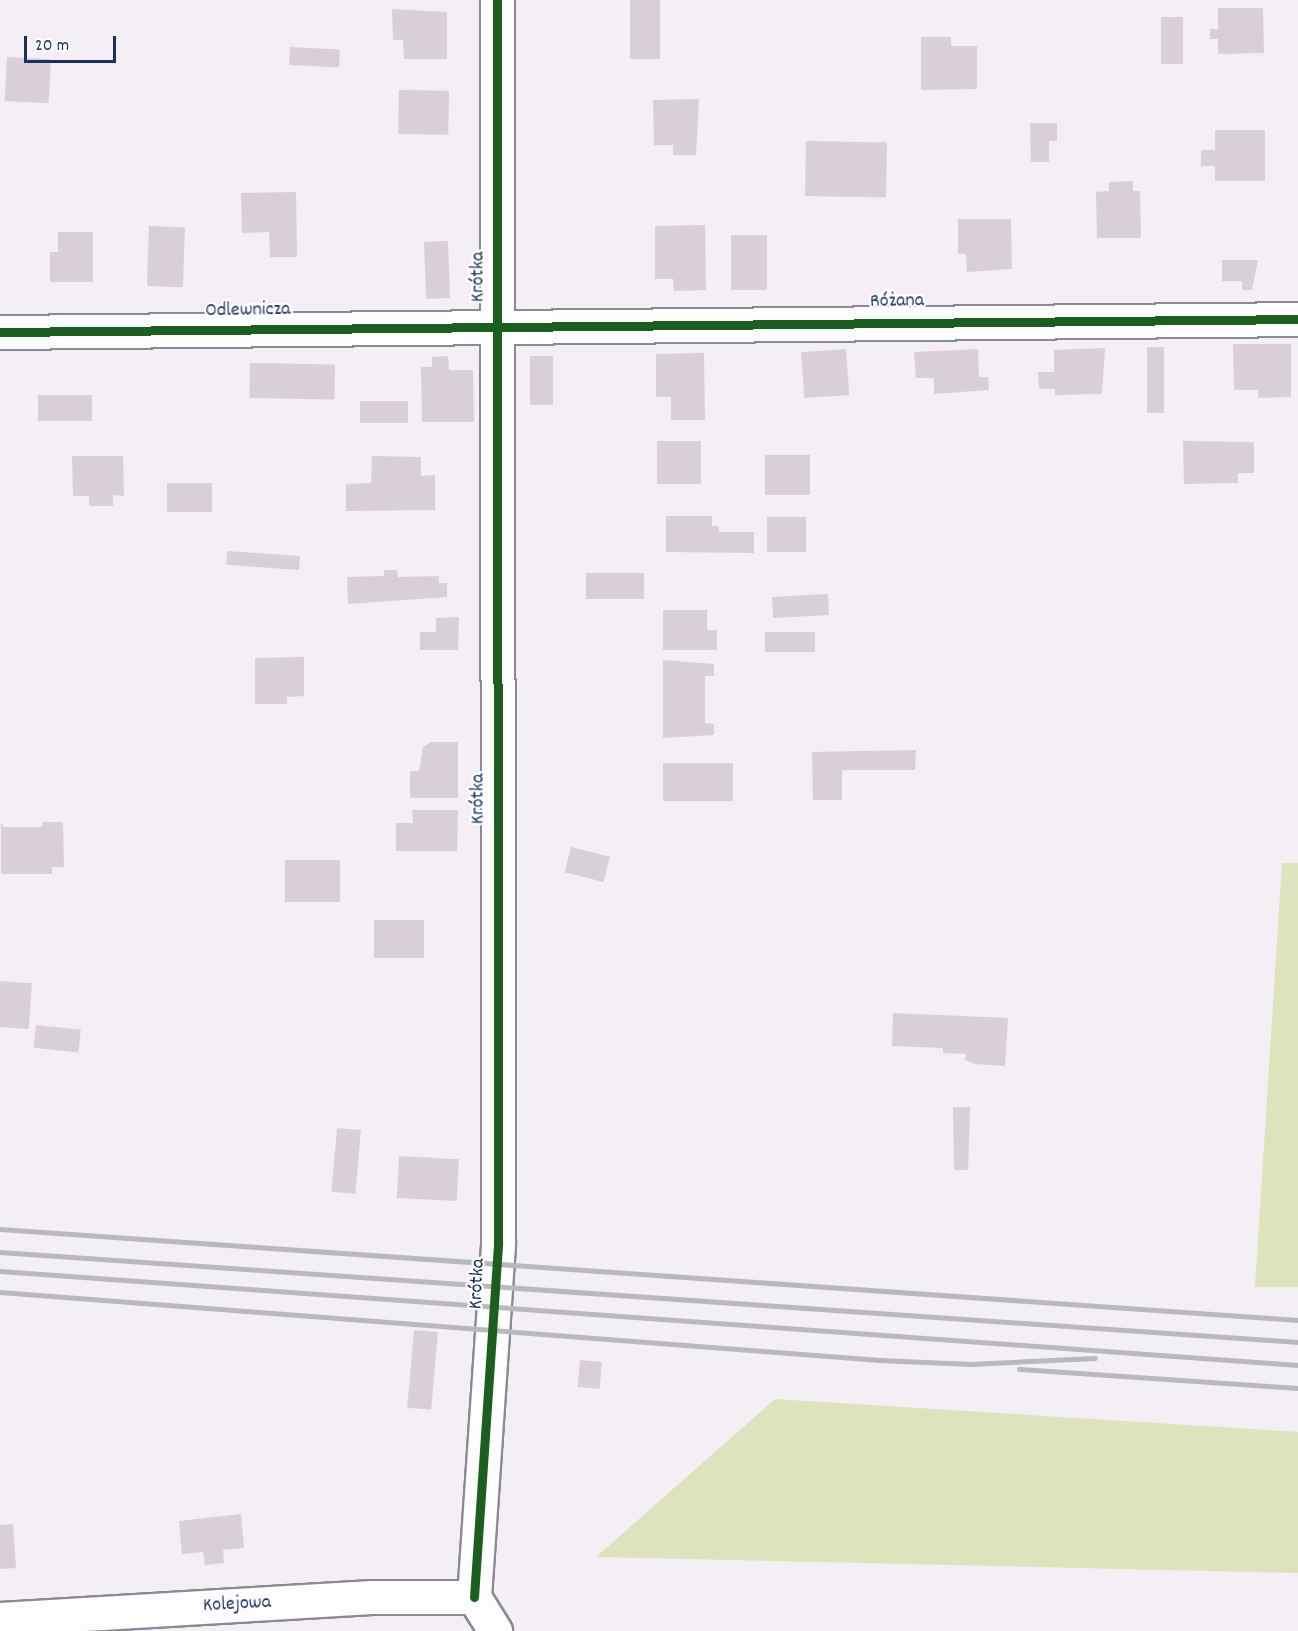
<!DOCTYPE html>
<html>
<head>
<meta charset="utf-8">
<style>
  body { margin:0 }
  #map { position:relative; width:1298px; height:1631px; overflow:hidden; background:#f4eff4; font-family:Dekko,sans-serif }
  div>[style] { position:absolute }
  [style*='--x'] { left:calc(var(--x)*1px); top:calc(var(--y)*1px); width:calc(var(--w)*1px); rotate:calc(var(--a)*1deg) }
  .green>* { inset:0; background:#dde3bc }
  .building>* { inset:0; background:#d9cfd8; transform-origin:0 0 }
  .roads { filter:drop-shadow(2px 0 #898a95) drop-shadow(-2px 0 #898a95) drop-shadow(0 2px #898a95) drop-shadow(0 -2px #898a95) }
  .street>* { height:33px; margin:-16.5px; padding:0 16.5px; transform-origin:16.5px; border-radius:16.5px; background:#fdfdfd }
  .rail>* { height:4.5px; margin:-2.25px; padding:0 2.25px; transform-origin:2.25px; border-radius:2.25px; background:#b8b9bf }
  .cycleway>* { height:9px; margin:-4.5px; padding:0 4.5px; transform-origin:4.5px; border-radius:4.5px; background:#1b5e20 }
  span { translate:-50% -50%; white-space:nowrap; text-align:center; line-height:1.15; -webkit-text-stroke:4.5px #fff; paint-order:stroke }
  .street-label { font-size:20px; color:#1b2f5e }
  .scale { position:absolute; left:24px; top:36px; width:92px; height:27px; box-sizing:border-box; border:3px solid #1b2f5e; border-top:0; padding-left:8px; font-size:18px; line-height:21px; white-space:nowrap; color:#1b2f5e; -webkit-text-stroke:4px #fff; paint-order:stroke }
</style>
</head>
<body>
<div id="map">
  <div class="green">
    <div style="clip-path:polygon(1282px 863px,1298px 863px,1298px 1287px,1255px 1287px)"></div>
    <div style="clip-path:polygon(775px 1399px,1298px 1432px,1298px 1573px,596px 1557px)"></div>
  </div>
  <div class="building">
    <div style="left:630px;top:0;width:30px;height:59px"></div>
    <div style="clip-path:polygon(1218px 8px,1263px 8px,1264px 53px,1218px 54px,1218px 39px,1210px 39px,1210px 29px,1218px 29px)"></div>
    <div style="clip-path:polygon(392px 9px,447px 12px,447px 59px,404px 59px,403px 40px,393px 40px)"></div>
    <div style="left:1161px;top:17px;width:22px;height:47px"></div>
    <div style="clip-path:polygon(921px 37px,951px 37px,951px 46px,977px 46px,977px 89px,921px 90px)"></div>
    <div style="left:290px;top:47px;width:50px;height:18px;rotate:3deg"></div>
    <div style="left:7px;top:57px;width:44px;height:44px;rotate:3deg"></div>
    <div style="left:399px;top:90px;width:50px;height:44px;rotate:1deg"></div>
    <div style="clip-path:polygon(699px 99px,696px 155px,673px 155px,673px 145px,654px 145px,653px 100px)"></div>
    <div style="clip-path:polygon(1030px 123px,1057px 123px,1057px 141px,1049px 141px,1049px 162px,1031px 162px)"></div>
    <div style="clip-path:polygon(1215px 130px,1265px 130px,1265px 181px,1215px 181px,1215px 166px,1201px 166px,1201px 150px,1215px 150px)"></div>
    <div style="left:806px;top:141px;width:81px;height:55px;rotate:1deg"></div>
    <div style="clip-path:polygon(1133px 181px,1133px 191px,1140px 191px,1141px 238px,1097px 238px,1096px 192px,1109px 191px,1109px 182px)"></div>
    <div style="clip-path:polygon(296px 192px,297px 257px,270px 257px,269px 232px,242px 233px,241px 193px)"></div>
    <div style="clip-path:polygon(958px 219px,1011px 219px,1012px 269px,967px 272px,966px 254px,958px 254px)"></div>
    <div style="clip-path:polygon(705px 225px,706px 290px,674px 291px,673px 279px,655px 279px,655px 226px)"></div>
    <div style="left:149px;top:226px;width:36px;height:60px;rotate:2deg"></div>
    <div style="clip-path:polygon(58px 232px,93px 232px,93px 282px,50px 282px,50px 252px,58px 252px)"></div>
    <div style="left:731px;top:235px;width:36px;height:55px"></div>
    <div style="left:448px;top:241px;width:57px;height:24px;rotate:88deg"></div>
    <div style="clip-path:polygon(1222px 260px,1258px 260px,1252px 290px,1242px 290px,1242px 281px,1222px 281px)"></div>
    <div style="clip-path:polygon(1233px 344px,1291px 344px,1291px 397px,1258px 398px,1258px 390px,1234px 390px)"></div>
    <div style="left:1147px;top:347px;width:17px;height:66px"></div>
    <div style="clip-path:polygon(1105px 348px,1102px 394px,1055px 395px,1055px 389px,1039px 389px,1038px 372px,1054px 372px,1054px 350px)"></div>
    <div style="left:846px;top:349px;width:46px;height:45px;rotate:86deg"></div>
    <div style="clip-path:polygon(978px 349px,979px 377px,988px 377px,989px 390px,934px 394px,934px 378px,916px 378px,914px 352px)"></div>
    <div style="clip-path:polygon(704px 353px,705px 420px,671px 420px,671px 397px,656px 397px,656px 354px)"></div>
    <div style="clip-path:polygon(448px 356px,449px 370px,473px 370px,474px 422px,422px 422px,421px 367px,432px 367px,432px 357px)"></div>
    <div style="left:530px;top:356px;width:23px;height:49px"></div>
    <div style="left:250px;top:363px;width:85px;height:35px;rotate:1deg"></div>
    <div style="left:92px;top:395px;width:26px;height:54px;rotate:90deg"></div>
    <div style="left:408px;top:401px;width:22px;height:48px;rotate:90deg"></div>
    <div style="left:657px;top:441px;width:44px;height:43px"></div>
    <div style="clip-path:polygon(1183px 441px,1254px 442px,1254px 473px,1238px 473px,1238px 483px,1184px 484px)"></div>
    <div style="left:765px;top:455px;width:45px;height:40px"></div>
    <div style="clip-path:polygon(72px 456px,123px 456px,124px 496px,113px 495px,113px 506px,89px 506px,89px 496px,73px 496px)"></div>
    <div style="clip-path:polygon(372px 456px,421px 457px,421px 476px,435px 475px,435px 510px,346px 511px,346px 484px,371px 483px)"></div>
    <div style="left:212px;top:483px;width:29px;height:45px;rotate:90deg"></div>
    <div style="clip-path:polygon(666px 516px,712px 516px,712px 526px,719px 526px,719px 532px,754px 532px,754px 553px,666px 552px)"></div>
    <div style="left:767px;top:517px;width:39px;height:35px"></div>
    <div style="left:300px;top:556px;width:14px;height:73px;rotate:94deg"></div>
    <div style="clip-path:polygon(384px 570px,397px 570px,398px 577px,439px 576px,439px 583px,447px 583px,447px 597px,348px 604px,347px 577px,384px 576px)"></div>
    <div style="left:644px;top:573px;width:26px;height:58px;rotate:90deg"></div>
    <div style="left:828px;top:594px;width:21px;height:56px;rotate:87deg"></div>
    <div style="clip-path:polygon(663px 610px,707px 610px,707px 630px,717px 630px,717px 650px,663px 650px)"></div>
    <div style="clip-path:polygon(459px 617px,458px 650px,420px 650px,420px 632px,436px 632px,436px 618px)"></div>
    <div style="left:765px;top:632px;width:50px;height:20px"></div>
    <div style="clip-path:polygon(304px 657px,304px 696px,287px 697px,287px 704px,255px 704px,255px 658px)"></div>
    <div style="clip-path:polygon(663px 660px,714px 664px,714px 676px,705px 676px,705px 723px,714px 724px,714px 735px,663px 738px)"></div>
    <div style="clip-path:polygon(431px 742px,458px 742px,458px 798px,410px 798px,410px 771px,419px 771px,423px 747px)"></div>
    <div style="clip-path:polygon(916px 750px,915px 770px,842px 770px,842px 800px,813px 800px,812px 752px)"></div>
    <div style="left:733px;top:763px;width:38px;height:70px;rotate:90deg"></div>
    <div style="clip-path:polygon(412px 810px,458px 810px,457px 851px,396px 851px,396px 823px,413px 823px)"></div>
    <div style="clip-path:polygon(1px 822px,4px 827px,42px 827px,42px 822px,63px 822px,64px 867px,52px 867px,52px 874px,1px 874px)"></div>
    <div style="left:571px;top:847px;width:40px;height:26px;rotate:14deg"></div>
    <div style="left:340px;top:860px;width:42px;height:55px;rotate:90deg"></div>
    <div style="left:374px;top:920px;width:50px;height:38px"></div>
    <div style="left:0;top:981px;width:32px;height:46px;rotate:4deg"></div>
    <div style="clip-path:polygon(893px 1013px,1008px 1018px,1005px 1066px,975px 1064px,965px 1060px,966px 1054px,943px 1053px,943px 1048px,892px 1046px)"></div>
    <div style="left:36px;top:1025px;width:45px;height:23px;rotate:6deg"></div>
    <div style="clip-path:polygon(953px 1107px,970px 1107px,968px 1170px,954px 1170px)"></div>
    <div style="left:337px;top:1128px;width:24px;height:64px;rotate:5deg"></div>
    <div style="left:399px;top:1156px;width:60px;height:42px;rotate:3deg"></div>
    <div style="left:414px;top:1330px;width:24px;height:78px;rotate:5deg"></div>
    <div style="left:580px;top:1360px;width:22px;height:27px;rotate:5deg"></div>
    <div style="clip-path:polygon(241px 1514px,244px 1548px,223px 1550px,224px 1563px,205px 1565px,203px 1552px,182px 1554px,179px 1521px)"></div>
    <div style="clip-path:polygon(13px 1524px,16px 1568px,0 1569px,0 1525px)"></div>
  </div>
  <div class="roads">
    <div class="street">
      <div style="--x:0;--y:332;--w:1298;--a:-0.57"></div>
      <div style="--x:474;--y:1597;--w:356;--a:-86.1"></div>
      <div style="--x:498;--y:1242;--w:1242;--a:-90.05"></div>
      <div style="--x:474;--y:1597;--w:40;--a:58"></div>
      <div style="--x:0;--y:1619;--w:372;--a:-3.4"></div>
      <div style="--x:371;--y:1597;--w:103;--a:0"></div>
    </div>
  </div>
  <div class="rail">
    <div style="--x:0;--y:1229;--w:1301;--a:4.01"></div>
    <div style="--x:0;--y:1252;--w:1301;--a:3.97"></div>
    <div style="--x:0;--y:1271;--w:1301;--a:4.14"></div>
    <div style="--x:0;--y:1292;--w:882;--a:4.42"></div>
    <div style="--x:879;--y:1360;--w:92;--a:2.5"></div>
    <div style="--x:971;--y:1364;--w:124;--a:-2.8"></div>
    <div style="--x:1019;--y:1369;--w:280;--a:3.9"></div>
  </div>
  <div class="cycleway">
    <div style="--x:0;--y:332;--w:1298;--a:-0.57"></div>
    <div style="--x:474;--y:1597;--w:356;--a:-86.1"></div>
    <div style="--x:498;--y:1242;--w:1242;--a:-90.05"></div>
  </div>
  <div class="street-label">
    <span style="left:479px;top:277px;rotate:-90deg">Krótka</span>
    <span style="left:897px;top:302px;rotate:-1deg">Różana</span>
    <span style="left:248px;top:311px;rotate:-1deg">Odlewnicza</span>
    <span style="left:479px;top:799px;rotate:-90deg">Krótka</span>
    <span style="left:478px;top:1284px;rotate:-87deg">Krótka</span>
    <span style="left:237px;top:1605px;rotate:-3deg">Kolejowa</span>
  </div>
  <div class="scale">20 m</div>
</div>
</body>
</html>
